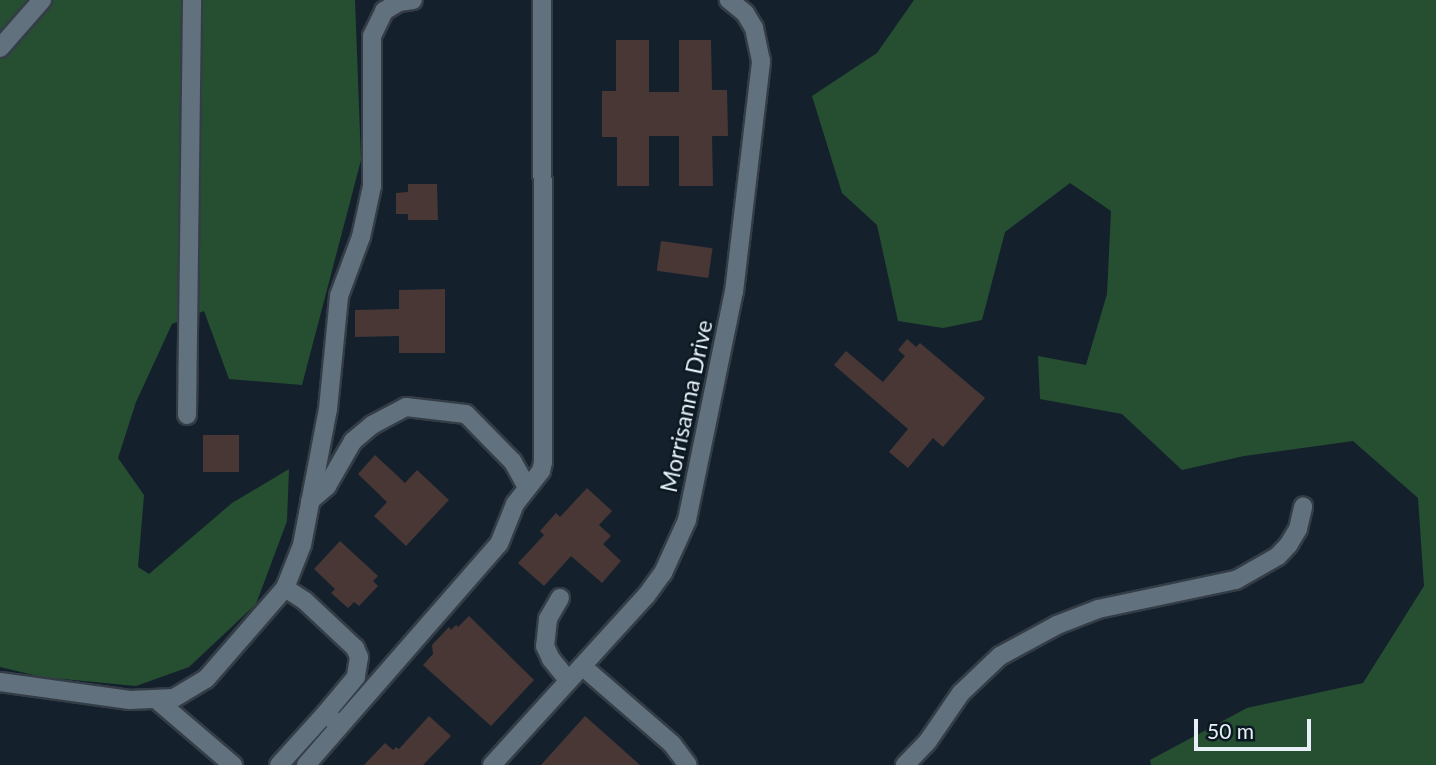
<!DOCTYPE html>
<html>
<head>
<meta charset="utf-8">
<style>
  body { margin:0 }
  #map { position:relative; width:1436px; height:765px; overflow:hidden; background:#14212c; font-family:Lato,sans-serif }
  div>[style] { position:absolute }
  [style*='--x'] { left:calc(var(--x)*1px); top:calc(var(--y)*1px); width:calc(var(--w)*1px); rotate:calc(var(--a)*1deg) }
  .green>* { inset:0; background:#264f32 }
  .building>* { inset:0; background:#493736; transform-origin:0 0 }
  .roads { filter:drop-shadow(2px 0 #343d46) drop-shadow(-2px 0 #343d46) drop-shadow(0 2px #343d46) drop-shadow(0 -2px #343d46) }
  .minor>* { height:18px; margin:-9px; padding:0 9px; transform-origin:9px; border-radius:9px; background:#61717d }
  span { translate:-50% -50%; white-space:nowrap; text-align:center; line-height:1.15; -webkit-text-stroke:5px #0b1822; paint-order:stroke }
  .street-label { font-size:23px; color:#e7f0f7 }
  .scale { position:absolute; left:1194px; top:719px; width:117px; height:32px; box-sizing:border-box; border:4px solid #e7f0f7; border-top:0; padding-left:9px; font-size:21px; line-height:24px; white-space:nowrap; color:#e7f0f7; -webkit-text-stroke:5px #0b1822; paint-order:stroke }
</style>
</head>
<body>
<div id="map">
  <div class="green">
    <div style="clip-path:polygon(0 0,355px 0,361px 160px,302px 385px,229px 379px,204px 311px,172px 324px,136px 402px,118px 458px,144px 495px,138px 567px,149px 574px,232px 503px,289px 469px,287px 521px,256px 604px,189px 667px,136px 686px,42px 677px,0 667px)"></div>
    <div style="clip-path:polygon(914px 0,1436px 0,1436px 765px,1151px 765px,1150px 760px,1247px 708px,1363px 683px,1424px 586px,1418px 498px,1353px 441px,1244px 456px,1182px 470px,1122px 414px,1040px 399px,1038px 356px,1086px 365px,1107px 294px,1111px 211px,1070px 183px,1005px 232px,982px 320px,943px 328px,898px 321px,877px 225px,842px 193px,812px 96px,877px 53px)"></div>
  </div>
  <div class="building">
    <div style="clip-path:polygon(616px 40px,649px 40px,649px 92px,679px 92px,679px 40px,711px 40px,712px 90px,727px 90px,728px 136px,712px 136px,713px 186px,679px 186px,679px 136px,649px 136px,649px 186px,617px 186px,617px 137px,602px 137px,602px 91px,616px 91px)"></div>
    <div style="clip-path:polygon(408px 184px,437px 184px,438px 220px,408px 220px,408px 214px,396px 214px,396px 193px,408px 192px)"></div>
    <div style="left:661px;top:241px;width:52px;height:30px;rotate:8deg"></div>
    <div style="clip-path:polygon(445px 289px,445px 353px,399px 353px,399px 336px,355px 337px,355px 310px,399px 309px,399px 290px)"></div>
    <div style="clip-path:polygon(907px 339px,916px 347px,920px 343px,985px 398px,943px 447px,933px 438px,908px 468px,889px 452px,908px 429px,834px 365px,846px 351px,883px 382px,905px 356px,898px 350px)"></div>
    <div style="left:239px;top:435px;width:37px;height:36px;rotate:90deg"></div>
    <div style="clip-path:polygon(375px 455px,405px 483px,417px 470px,449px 500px,406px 546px,374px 516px,387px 502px,358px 474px)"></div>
    <div style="clip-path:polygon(587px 488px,612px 511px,599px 525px,611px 536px,603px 544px,621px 561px,602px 583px,571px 556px,544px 586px,518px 563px,544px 535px,540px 531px,556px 513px,560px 517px)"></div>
    <div style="clip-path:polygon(340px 541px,378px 576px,373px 581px,378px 586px,359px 606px,354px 602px,348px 608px,331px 593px,335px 589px,314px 569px)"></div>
    <div style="clip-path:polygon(469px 616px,534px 680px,491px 726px,423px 665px,433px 654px,432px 645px,449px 627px,451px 630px,456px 625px,458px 627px)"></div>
    <div style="clip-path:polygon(429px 716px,451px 736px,423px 765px,364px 765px,385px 743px,393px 750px,396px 747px,399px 749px)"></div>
    <div style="clip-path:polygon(585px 716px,640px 765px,541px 765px)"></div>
  </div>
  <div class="roads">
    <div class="minor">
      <div style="--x:0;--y:48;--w:64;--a:-48.8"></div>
      <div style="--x:187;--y:415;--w:415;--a:-89.3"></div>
      <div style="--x:310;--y:501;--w:23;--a:-41"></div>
      <div style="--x:327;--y:486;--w:52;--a:-60"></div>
      <div style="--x:353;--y:441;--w:25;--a:-40"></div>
      <div style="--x:372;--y:425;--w:38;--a:-28"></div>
      <div style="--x:406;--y:407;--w:60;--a:6.7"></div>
      <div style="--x:466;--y:414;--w:67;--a:45.6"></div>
      <div style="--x:513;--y:462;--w:29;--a:61"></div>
      <div style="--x:285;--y:588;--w:24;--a:33"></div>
      <div style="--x:305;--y:601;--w:69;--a:43.2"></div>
      <div style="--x:355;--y:648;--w:10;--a:66"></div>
      <div style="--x:359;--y:657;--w:20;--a:99"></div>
      <div style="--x:356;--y:677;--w:47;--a:129.8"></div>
      <div style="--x:326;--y:713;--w:18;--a:45"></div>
      <div style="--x:560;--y:598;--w:24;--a:120"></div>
      <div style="--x:548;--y:619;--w:27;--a:96"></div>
      <div style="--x:545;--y:646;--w:14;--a:65"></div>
      <div style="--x:551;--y:659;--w:28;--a:51"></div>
      <div style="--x:582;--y:666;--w:119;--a:40.9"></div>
      <div style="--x:672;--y:744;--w:26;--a:53"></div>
      <div style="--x:0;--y:682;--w:131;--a:7.9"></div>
      <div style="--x:130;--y:700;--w:44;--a:-2.6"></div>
      <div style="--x:174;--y:698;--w:37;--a:-31"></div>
      <div style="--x:206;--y:679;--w:121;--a:-49"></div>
      <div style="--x:285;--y:588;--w:46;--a:-68.4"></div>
      <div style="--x:302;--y:545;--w:138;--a:-79.2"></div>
      <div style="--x:328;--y:409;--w:114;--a:-84.4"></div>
      <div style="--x:339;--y:296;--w:63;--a:-69.6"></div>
      <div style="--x:361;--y:237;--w:52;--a:-77.8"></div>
      <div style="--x:372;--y:186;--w:150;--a:-90"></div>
      <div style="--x:372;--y:36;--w:28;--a:-64"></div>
      <div style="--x:384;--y:11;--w:17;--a:-31"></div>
      <div style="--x:399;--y:2;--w:14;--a:-8"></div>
      <div style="--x:158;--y:701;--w:99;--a:40.5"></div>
      <div style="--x:279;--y:765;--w:70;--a:-47.9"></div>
      <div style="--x:306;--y:765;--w:293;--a:-48.9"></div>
      <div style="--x:499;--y:544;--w:43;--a:-68.2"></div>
      <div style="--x:515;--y:504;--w:42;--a:-51.8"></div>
      <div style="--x:541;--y:471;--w:9;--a:-77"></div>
      <div style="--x:543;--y:462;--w:462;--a:-90.1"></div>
      <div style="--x:492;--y:765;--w:229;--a:-47.7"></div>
      <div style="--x:646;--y:596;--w:29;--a:-54"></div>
      <div style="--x:663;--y:573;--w:58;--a:-65.6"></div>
      <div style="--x:687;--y:520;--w:233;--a:-78.4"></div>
      <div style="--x:734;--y:292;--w:233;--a:-83.3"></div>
      <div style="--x:761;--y:61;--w:34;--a:-102"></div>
      <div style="--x:754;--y:28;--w:17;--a:-121"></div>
      <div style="--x:745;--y:13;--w:21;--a:-141"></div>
      <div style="--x:905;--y:765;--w:33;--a:-46"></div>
      <div style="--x:928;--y:741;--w:58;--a:-55.5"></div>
      <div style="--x:961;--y:693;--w:54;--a:-43.5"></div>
      <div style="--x:1000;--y:656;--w:65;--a:-28.5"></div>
      <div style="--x:1057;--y:625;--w:44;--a:-21.3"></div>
      <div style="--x:1098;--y:609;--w:141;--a:-11.9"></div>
      <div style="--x:1236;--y:580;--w:48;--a:-29.7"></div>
      <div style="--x:1278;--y:556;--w:16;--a:-47"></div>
      <div style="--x:1289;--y:544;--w:17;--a:-59"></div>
      <div style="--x:1298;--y:529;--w:23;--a:-77"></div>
    </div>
  </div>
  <div class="street-label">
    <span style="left:686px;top:406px;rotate:-78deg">Morrisanna Drive</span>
  </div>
  <div class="scale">50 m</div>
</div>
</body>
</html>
